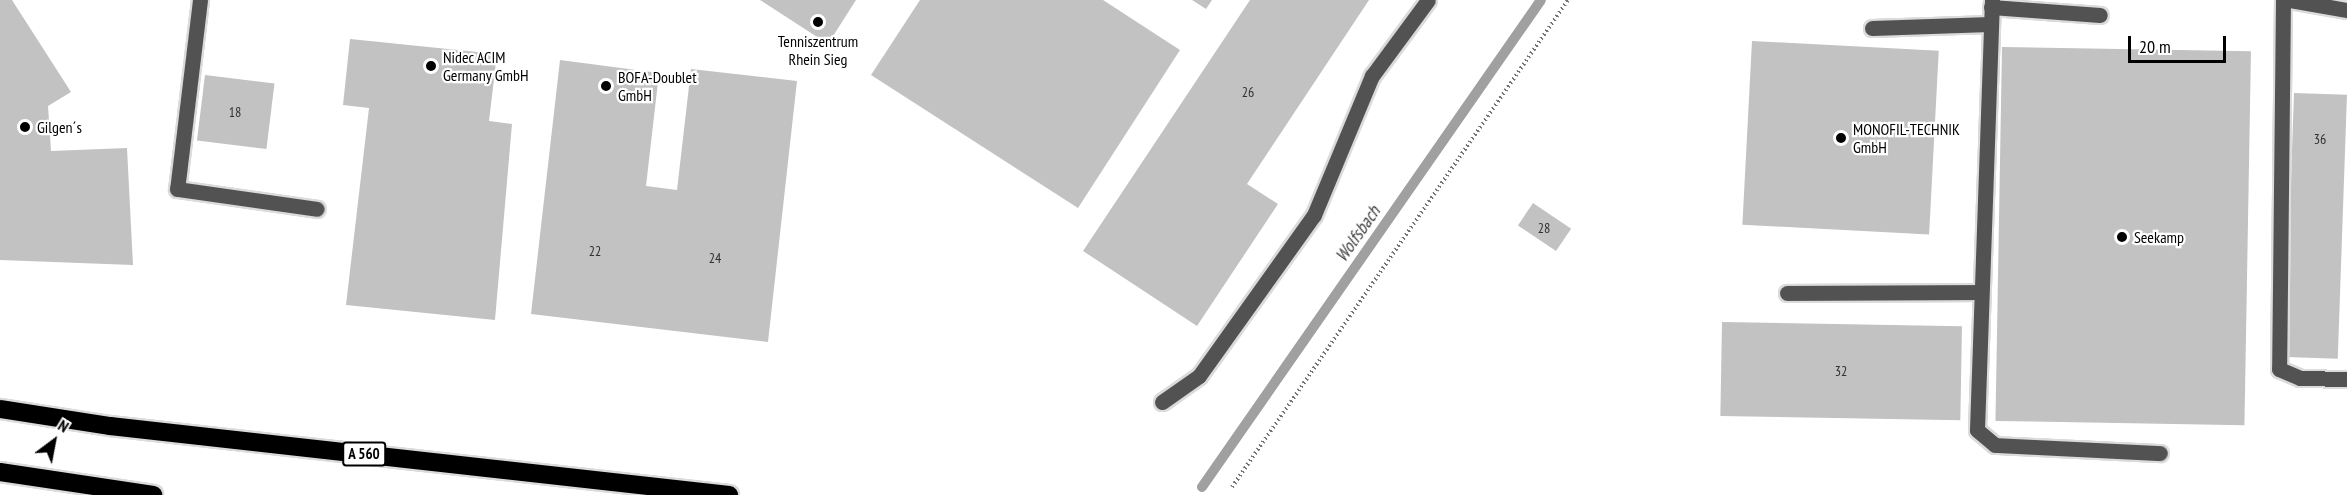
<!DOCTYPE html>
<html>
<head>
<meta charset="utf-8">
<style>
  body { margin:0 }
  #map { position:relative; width:2347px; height:495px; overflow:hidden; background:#fff; font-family:"PT Sans Narrow",sans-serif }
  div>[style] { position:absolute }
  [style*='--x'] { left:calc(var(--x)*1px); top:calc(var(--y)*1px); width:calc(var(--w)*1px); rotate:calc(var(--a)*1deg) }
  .stream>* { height:10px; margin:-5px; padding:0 5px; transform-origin:5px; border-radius:5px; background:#a0a0a0 }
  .building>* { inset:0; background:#c2c2c2; transform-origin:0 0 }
  .path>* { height:4px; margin-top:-2px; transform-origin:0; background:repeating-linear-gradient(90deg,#747474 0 1.5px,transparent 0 4.5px) }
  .roads { filter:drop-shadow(2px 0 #dbdbdb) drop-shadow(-2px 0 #dbdbdb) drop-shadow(0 2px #dbdbdb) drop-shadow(0 -2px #dbdbdb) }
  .minor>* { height:15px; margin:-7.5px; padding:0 7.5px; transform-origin:7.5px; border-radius:7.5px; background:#525252 }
  .highway>* { height:18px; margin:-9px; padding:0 9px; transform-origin:9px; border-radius:9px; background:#000 }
  .dots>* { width:16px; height:16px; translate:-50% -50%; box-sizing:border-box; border:3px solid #fff; border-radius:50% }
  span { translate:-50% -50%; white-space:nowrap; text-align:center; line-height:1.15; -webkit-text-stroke:4.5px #fff; paint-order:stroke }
  .number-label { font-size:14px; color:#303030 }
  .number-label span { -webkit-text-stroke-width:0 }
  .shield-label span { padding:2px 4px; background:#fff; border:2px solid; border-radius:4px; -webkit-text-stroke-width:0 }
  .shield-label { font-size:15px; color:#000; font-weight:700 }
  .poi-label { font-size:16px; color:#000 }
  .left { translate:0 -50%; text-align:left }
  .water-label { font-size:18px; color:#414141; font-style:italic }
  .north { position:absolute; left:24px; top:411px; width:60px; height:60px; -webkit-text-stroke:4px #fff; paint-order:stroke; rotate:32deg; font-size:16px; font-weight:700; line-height:24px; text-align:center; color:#000 }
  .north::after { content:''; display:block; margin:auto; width:21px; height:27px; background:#000; clip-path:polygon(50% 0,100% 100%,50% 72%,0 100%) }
  .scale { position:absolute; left:2128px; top:36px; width:98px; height:27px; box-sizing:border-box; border:3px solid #000; border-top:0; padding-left:8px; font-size:18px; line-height:21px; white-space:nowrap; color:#000; -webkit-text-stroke:4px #fff; paint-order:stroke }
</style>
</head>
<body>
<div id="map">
  <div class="stream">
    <div style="--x:1202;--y:487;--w:593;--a:-55.16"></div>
  </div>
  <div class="building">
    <div style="clip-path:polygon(0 0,12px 0,71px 92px,48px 106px,51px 151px,127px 148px,133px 265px,0 260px)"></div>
    <div style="clip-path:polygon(760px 0,856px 0,828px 44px)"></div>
    <div style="clip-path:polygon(920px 0,1103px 0,1180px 50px,1078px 208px,871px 75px)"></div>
    <div style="clip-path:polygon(1192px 0,1212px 0,1206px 9px)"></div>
    <div style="clip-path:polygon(1250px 0,1369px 0,1247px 184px,1278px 204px,1197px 326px,1083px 251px)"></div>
    <div style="clip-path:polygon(350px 39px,497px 54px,489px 121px,512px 124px,495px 320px,346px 305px,369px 108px,343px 105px)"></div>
    <div style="left:1752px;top:41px;width:187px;height:184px;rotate:3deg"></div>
    <div style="left:2002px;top:47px;width:249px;height:374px;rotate:1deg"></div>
    <div style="clip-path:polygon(560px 60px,659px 73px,646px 186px,677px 190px,691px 69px,797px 81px,768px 342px,531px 314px)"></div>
    <div style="left:205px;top:75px;width:70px;height:66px;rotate:7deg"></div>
    <div style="left:2294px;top:93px;width:53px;height:264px;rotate:2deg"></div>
    <div style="left:1533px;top:203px;width:46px;height:27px;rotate:34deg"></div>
    <div style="left:1722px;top:322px;width:240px;height:94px;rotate:1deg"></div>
  </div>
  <div class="path">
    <div style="--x:1232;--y:487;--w:592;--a:-55.4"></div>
  </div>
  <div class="roads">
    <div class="minor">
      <div style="--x:200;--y:0;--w:190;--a:96.9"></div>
      <div style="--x:177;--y:189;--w:141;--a:8.1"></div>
      <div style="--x:1992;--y:0;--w:430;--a:92"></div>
      <div style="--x:1977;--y:430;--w:23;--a:40"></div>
      <div style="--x:1995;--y:445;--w:165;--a:2.8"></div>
      <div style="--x:2283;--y:0;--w:369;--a:90.6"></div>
      <div style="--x:2279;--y:369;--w:23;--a:23"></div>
      <div style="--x:2300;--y:378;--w:47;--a:1.2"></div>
      <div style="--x:2290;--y:0;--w:58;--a:10"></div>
      <div style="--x:1991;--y:7;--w:109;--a:4.2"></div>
      <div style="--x:1872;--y:28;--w:118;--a:-1.9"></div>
      <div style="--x:1787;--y:293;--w:194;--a:-0.3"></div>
      <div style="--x:1162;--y:402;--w:45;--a:-35.1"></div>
      <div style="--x:1199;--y:376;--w:198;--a:-54.5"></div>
      <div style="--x:1314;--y:215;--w:151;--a:-67.4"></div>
      <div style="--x:1372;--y:76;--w:94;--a:-53.6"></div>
    </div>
    <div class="highway">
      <div style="--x:0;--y:409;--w:111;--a:8.8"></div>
      <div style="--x:110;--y:426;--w:623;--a:6.36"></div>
      <div style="--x:0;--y:472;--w:155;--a:8.5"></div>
    </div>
  </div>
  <div class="dots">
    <div style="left:818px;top:22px;background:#000"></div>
    <div style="left:431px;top:66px;background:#000"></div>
    <div style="left:606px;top:86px;background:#000"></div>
    <div style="left:25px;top:127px;background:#000"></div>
    <div style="left:1841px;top:138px;background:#000"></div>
    <div style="left:2122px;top:237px;background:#000"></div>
  </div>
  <div class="number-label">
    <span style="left:1248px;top:92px">26</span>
    <span style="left:235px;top:112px">18</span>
    <span style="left:2320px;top:139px">36</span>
    <span style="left:1544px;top:228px">28</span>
    <span style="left:595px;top:251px">22</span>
    <span style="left:715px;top:258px">24</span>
    <span style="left:1841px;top:371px">32</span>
  </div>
  <div class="shield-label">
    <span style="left:364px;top:454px">A 560</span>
  </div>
  <div class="poi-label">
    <span style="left:818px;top:50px">Tenniszentrum<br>Rhein Sieg</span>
    <span class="left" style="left:443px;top:66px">Nidec ACIM<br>Germany GmbH</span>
    <span class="left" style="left:618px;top:86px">BOFA-Doublet<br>GmbH</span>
    <span class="left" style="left:37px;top:127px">Gilgen´s</span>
    <span class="left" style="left:1853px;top:138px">MONOFIL-TECHNIK<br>GmbH</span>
    <span class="left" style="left:2134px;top:237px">Seekamp</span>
  </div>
  <div class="water-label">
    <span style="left:1358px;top:234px;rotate:-55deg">Wolfsbach</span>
  </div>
  <div class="north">N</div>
  <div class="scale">20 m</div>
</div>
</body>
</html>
